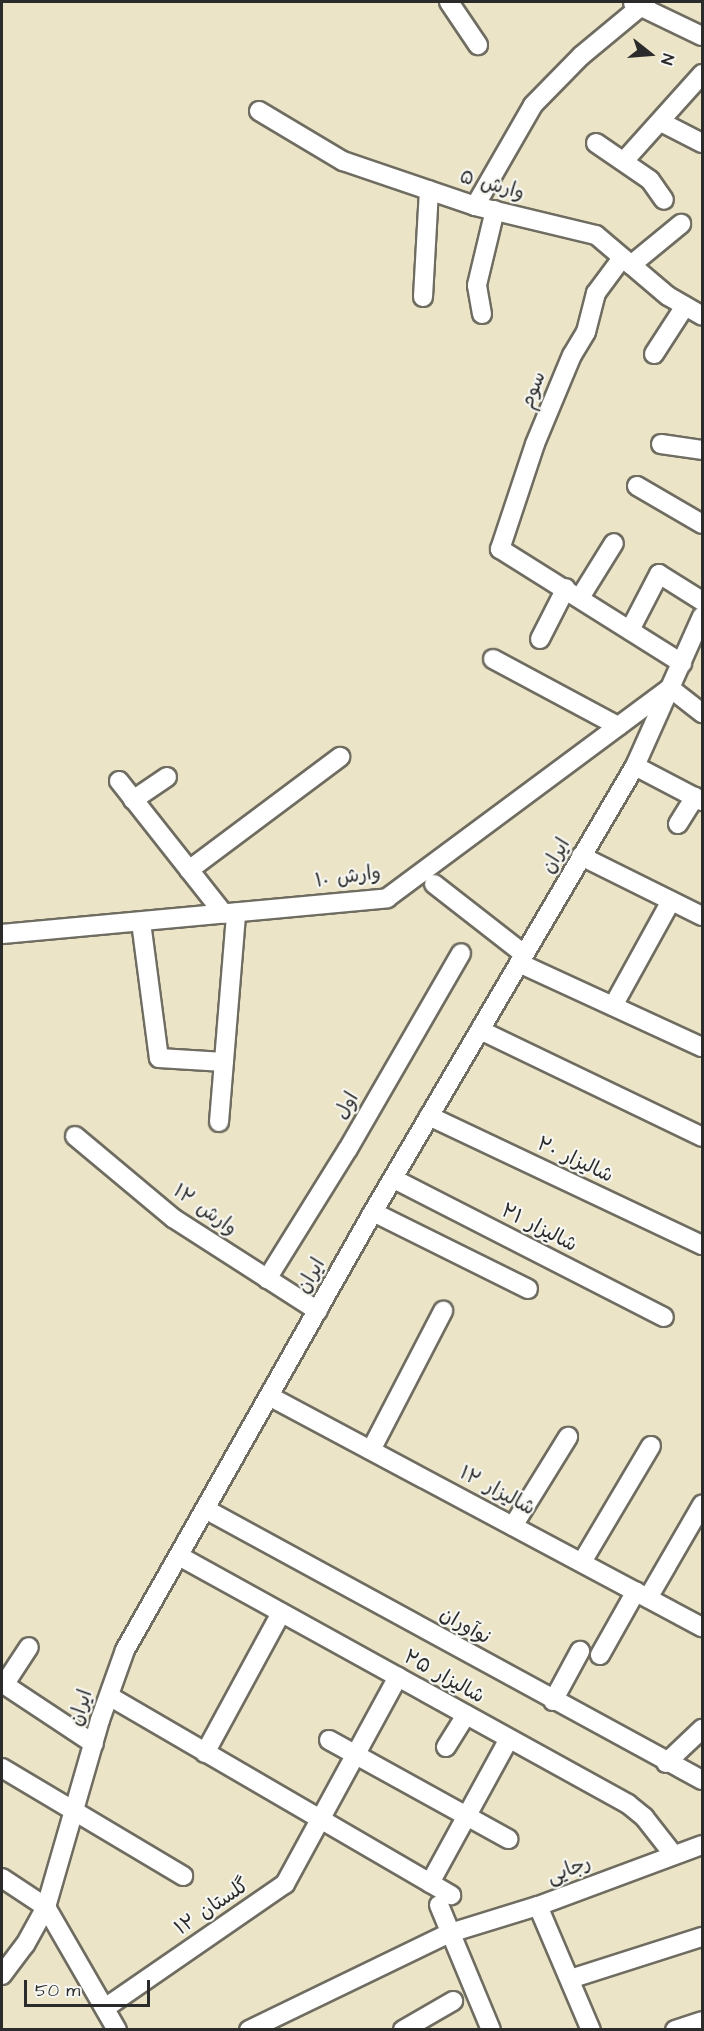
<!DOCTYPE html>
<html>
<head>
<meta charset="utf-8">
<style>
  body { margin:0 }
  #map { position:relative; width:704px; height:2031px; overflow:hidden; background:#ece4c6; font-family:"Architects Daughter","Playpen Sans Arabic",sans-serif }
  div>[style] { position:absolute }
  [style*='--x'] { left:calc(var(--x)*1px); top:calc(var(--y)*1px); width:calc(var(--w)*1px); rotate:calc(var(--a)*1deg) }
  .roads { filter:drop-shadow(2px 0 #6f6c61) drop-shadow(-2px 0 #6f6c61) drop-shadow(0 2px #6f6c61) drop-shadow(0 -2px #6f6c61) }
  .minor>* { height:18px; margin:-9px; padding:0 9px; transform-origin:9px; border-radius:9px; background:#fff }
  span { translate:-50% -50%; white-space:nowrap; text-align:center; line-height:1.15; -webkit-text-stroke:4.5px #f6f6f2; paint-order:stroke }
  .street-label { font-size:20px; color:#2b2b2b }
  .frame { position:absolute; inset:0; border:3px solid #2b2b2b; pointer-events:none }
  .north { position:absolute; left:620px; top:24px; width:60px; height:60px; -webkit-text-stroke:4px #f6f6f2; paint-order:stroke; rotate:107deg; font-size:16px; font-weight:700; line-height:24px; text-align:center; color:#2b2b2b }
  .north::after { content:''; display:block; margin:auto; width:21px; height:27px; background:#2b2b2b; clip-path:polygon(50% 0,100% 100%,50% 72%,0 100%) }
  .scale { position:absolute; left:24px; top:1980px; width:126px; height:27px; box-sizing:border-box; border:3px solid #2b2b2b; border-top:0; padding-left:8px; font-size:18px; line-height:21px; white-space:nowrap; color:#2b2b2b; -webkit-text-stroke:4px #f6f6f2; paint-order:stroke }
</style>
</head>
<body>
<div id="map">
  <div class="roads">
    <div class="minor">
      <div style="--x:449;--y:2;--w:52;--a:56"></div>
      <div style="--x:633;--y:3;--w:76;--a:25.6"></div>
      <div style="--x:259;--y:111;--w:98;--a:30.8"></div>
      <div style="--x:343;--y:161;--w:139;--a:18.8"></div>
      <div style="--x:475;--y:206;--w:124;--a:13.5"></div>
      <div style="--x:596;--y:235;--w:94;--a:40.3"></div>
      <div style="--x:668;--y:296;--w:39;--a:30"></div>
      <div style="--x:661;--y:122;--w:46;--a:27.1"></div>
      <div style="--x:596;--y:143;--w:65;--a:34.4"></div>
      <div style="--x:650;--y:180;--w:24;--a:55"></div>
      <div style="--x:624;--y:161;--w:117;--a:-48.1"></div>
      <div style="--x:475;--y:206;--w:116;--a:-60.1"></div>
      <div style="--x:533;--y:105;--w:69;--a:-45.6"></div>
      <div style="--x:581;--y:56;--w:85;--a:-39.7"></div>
      <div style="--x:622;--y:258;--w:44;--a:126.6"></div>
      <div style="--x:596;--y:293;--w:40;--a:104.4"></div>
      <div style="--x:586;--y:332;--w:27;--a:121"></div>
      <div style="--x:572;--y:355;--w:96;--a:112.6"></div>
      <div style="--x:535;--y:444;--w:111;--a:108.4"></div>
      <div style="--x:500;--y:549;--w:215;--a:32.1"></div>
      <div style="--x:631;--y:265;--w:65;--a:-39.4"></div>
      <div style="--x:423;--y:297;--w:107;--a:-86.8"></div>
      <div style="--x:482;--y:314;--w:29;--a:-100"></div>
      <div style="--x:477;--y:285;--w:77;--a:-76.5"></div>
      <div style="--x:654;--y:354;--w:57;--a:-57.1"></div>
      <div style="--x:661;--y:444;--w:41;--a:8.3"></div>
      <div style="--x:637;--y:486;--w:75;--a:30.3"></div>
      <div style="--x:581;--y:596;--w:62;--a:-58.1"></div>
      <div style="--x:630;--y:630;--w:63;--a:-62.6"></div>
      <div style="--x:659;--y:574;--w:51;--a:32.1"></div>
      <div style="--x:540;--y:639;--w:57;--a:-63"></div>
      <div style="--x:493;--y:659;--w:142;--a:28.2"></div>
      <div style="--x:635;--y:766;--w:76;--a:27.6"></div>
      <div style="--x:119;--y:781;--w:169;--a:51.7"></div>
      <div style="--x:133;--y:800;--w:41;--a:-34.1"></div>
      <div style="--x:678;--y:824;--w:32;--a:-58"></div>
      <div style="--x:581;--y:856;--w:135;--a:26.4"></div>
      <div style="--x:189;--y:870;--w:189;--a:-36.8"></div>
      <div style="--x:434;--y:884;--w:114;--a:37.9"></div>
      <div style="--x:141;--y:922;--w:137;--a:82.5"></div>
      <div style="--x:159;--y:1058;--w:65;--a:3.5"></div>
      <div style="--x:2;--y:934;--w:387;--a:-5.3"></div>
      <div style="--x:387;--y:898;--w:352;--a:-36.6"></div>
      <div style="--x:670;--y:688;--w:41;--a:38"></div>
      <div style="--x:519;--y:963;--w:201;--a:24.7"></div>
      <div style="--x:613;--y:1006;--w:120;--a:-61.1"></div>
      <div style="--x:480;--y:1030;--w:246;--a:25.7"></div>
      <div style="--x:429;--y:1116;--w:302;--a:25.3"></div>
      <div style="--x:219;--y:1122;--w:210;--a:-85.3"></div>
      <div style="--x:75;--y:1136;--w:128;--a:39.9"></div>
      <div style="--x:173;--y:1218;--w:172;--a:32.7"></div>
      <div style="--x:394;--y:1179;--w:303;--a:27.1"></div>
      <div style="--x:373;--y:1212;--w:173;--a:26.4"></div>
      <div style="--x:267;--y:1279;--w:153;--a:-58.1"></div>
      <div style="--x:348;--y:1149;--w:226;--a:-60"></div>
      <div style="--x:269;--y:1396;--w:491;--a:28.1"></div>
      <div style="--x:371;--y:1450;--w:157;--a:-62.6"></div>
      <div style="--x:207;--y:1510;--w:564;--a:28.61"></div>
      <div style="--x:513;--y:1526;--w:105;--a:-58.3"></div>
      <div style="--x:179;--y:1556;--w:513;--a:28.91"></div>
      <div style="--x:628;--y:1804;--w:21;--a:39"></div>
      <div style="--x:644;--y:1817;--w:47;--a:51.9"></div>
      <div style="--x:582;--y:1562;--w:135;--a:-59.3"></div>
      <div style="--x:648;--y:1598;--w:108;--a:-59.9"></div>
      <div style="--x:600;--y:1655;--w:73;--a:-60.6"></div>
      <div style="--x:2;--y:1683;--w:110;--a:33.5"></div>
      <div style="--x:4;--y:1685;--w:45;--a:-56.7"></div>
      <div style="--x:109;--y:1696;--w:396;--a:30.2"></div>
      <div style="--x:553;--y:1701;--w:57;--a:-61.6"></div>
      <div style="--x:329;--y:1740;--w:205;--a:28.9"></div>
      <div style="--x:446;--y:1747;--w:38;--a:-58"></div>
      <div style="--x:205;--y:1753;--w:159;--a:-61.5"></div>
      <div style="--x:666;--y:1763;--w:50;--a:-43.4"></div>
      <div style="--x:2;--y:1768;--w:211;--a:30.8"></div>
      <div style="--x:2;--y:1878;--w:53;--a:33.4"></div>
      <div style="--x:46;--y:1907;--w:142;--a:60"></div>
      <div style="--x:430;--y:1883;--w:164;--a:-61.3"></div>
      <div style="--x:439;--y:1905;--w:135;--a:67.4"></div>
      <div style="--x:538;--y:1906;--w:135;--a:66.9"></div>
      <div style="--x:2;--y:1975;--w:38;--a:-53"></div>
      <div style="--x:25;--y:1945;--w:43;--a:-61.1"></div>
      <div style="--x:46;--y:1907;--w:195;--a:-73.9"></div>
      <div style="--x:100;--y:1720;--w:74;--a:-70.3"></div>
      <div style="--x:125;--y:1650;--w:503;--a:-60.48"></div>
      <div style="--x:373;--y:1212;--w:517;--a:-59.57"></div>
      <div style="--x:635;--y:766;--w:164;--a:-65.9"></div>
      <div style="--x:570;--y:1979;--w:139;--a:-17.7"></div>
      <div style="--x:105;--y:2008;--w:219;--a:-34.6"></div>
      <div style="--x:285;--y:1884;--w:236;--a:-61.4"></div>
      <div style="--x:249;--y:2030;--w:223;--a:-25.8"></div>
      <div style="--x:450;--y:1933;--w:92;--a:-17.1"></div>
      <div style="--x:538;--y:1906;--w:175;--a:-20.4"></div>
      <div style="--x:403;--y:2030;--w:58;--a:-30.1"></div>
      <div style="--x:675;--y:2030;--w:28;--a:-18"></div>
    </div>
  </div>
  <div class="street-label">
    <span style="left:492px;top:185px;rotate:15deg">وارش ۵</span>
    <span style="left:533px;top:390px;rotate:-68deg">سوم</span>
    <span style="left:556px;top:856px;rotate:-60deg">ایران</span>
    <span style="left:348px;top:877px;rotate:-8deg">وارش ۱۰</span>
    <span style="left:347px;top:1106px;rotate:-60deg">اول</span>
    <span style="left:575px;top:1160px;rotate:25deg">شالیزار ۲۰</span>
    <span style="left:205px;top:1210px;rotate:35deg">وارش ۱۲</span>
    <span style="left:539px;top:1228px;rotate:27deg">شالیزار ۲۱</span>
    <span style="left:311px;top:1276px;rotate:-60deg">ایران</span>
    <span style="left:497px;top:1491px;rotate:28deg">شالیزار ۱۲</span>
    <span style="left:465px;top:1626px;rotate:29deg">نوآوران</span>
    <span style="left:444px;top:1677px;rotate:29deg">شالیزار ۲۵</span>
    <span style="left:81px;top:1708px;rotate:-72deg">ایران</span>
    <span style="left:569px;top:1870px;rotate:-21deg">رجایی</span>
    <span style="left:212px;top:1907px;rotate:-34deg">گلستان ۱۲</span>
  </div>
  <div class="frame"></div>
  <div class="north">N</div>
  <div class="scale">50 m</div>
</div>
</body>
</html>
